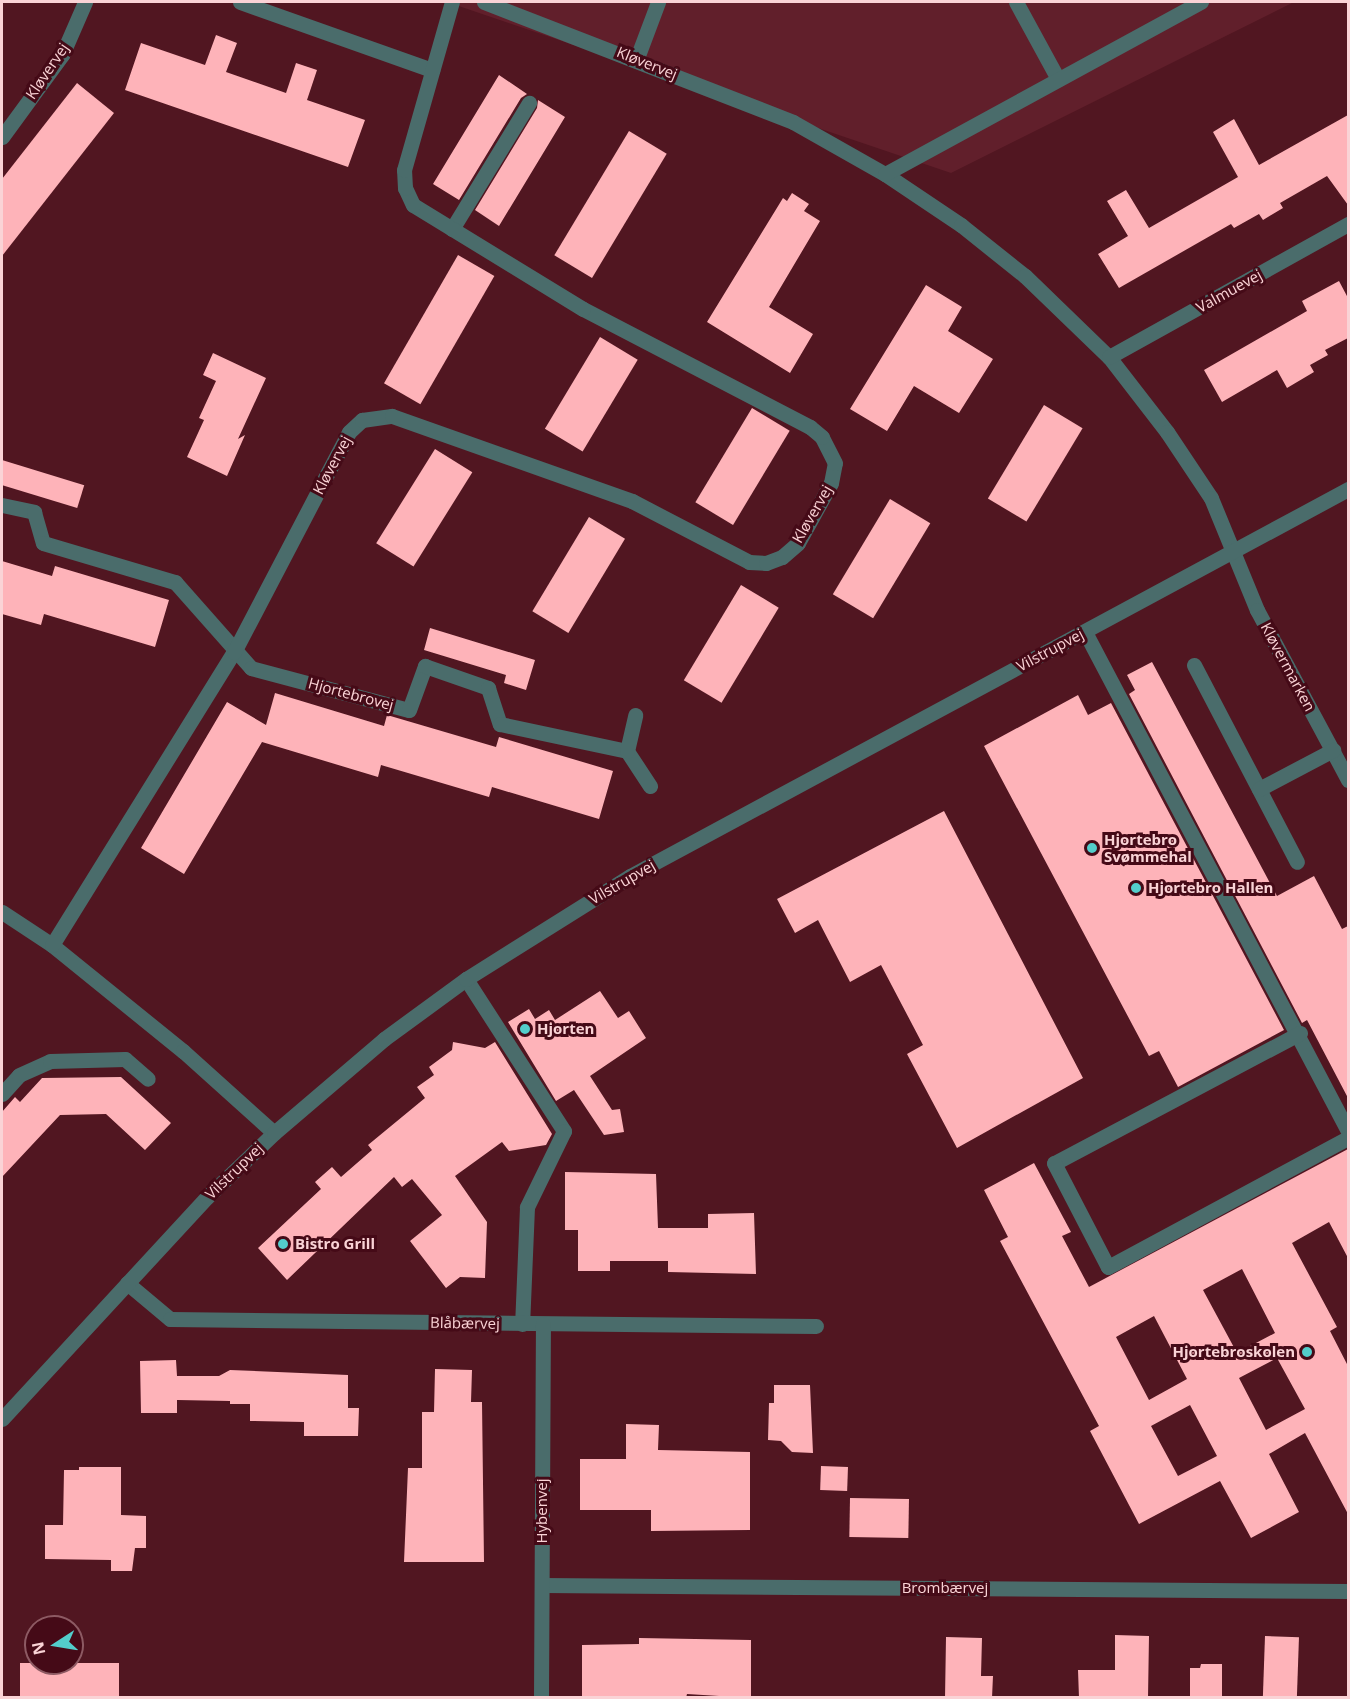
<!DOCTYPE html>
<html>
<head>
<meta charset="utf-8">
<style>
  body { margin:0 }
  #map { position:relative; width:1350px; height:1699px; overflow:hidden; background:#511621; font-family:"Open Sans",sans-serif }
  div>[style] { position:absolute }
  [style*='--x'] { left:calc(var(--x)*1px); top:calc(var(--y)*1px); width:calc(var(--w)*1px); rotate:calc(var(--a)*1deg) }
  .built>* { inset:0; background:#611f2b }
  .building>* { inset:0; background:#feb3b9; transform-origin:0 0 }
  .minor>* { height:15px; margin:-7.5px; padding:0 7.5px; transform-origin:7.5px; border-radius:7.5px; background:#4a6c6b }
  .dots>* { width:16px; height:16px; translate:-50% -50%; box-sizing:border-box; border:3px solid #450a17; border-radius:50% }
  span { translate:-50% -50%; white-space:nowrap; text-align:center; line-height:1.15; -webkit-text-stroke:6px #450a17; paint-order:stroke }
  .street-label { font-size:15px; color:#fad3d6 }
  .poi-label { font-size:15px; color:#fad3d6; font-weight:700 }
  .left { translate:0 -50%; text-align:left }
  .right { translate:-100% -50%; text-align:right }
  .frame { position:absolute; inset:0; border:3px solid #fad3d6; pointer-events:none }
  .north { position:absolute; left:24px; top:1615px; width:60px; height:60px; box-sizing:border-box; background:#450a17; border:2px solid #8d5a63; border-radius:50%; rotate:258deg; font-size:16px; font-weight:700; line-height:24px; text-align:center; color:#fad3d6 }
  .north::after { content:''; display:block; margin:auto; width:21px; height:27px; background:#53cdcb; clip-path:polygon(50% 0,100% 100%,50% 72%,0 100%) }
</style>
</head>
<body>
<div id="map">
  <div class="built">
    <div style="clip-path:polygon(447px 2px,1294px 2px,951px 173px)"></div>
  </div>
  <div class="building">
    <div style="clip-path:polygon(216px 35px,237px 43px,226px 72px,286px 93px,296px 63px,317px 70px,307px 100px,365px 120px,348px 167px,125px 90px,141px 43px,205px 65px)"></div>
    <div style="clip-path:polygon(499px 75px,527px 94px,521px 98px,459px 200px,433px 184px)"></div>
    <div style="clip-path:polygon(77px 83px,114px 113px,2px 256px,2px 179px)"></div>
    <div style="clip-path:polygon(538px 100px,565px 117px,499px 226px,475px 210px,537px 108px)"></div>
    <div style="clip-path:polygon(1348px 115px,1348px 205px,1327px 176px,1280px 203px,1283px 208px,1263px 220px,1259px 214px,1234px 228px,1231px 224px,1119px 288px,1098px 254px,1128px 236px,1107px 201px,1126px 190px,1149px 228px,1238px 177px,1213px 132px,1234px 119px,1259px 165px)"></div>
    <div style="left:629px;top:131px;width:44px;height:145px;rotate:31deg"></div>
    <div style="clip-path:polygon(792px 193px,809px 204px,804px 211px,820px 221px,769px 307px,813px 334px,790px 373px,707px 322px,783px 198px,787px 201px)"></div>
    <div style="left:458px;top:255px;width:42px;height:148px;rotate:30deg"></div>
    <div style="clip-path:polygon(1339px 281px,1348px 298px,1348px 338px,1325px 350px,1328px 355px,1310px 365px,1314px 372px,1287px 388px,1277px 370px,1222px 402px,1204px 370px,1307px 311px,1302px 301px)"></div>
    <div style="clip-path:polygon(926px 285px,962px 307px,948px 331px,993px 359px,959px 413px,914px 386px,887px 431px,850px 409px)"></div>
    <div style="left:600px;top:337px;width:44px;height:107px;rotate:31deg"></div>
    <div style="clip-path:polygon(213px 353px,266px 378px,238px 439px,245px 435px,227px 476px,187px 457px,204px 420px,199px 418px,216px 381px,203px 375px)"></div>
    <div style="left:1044px;top:405px;width:45px;height:109px;rotate:31deg"></div>
    <div style="left:752px;top:408px;width:44px;height:110px;rotate:31deg"></div>
    <div style="left:435px;top:449px;width:44px;height:111px;rotate:32deg"></div>
    <div style="left:2px;top:460px;width:86px;height:24px;rotate:17deg"></div>
    <div style="left:890px;top:499px;width:47px;height:111px;rotate:31deg"></div>
    <div style="left:589px;top:517px;width:42px;height:110px;rotate:31deg"></div>
    <div style="clip-path:polygon(2px 561px,52px 576px,55px 566px,169px 600px,155px 647px,44px 614px,41px 625px,2px 614px)"></div>
    <div style="left:741px;top:585px;width:44px;height:111px;rotate:31deg"></div>
    <div style="clip-path:polygon(430px 628px,535px 660px,526px 690px,504px 683px,506px 675px,424px 650px)"></div>
    <div style="clip-path:polygon(1152px 662px,1277px 896px,1314px 876px,1342px 929px,1348px 926px,1348px 1098px,1307px 1020px,1302px 1023px,1129px 694px,1135px 690px,1127px 675px)"></div>
    <div style="clip-path:polygon(275px 693px,384px 726px,387px 715px,496px 747px,499px 737px,613px 771px,599px 819px,492px 787px,489px 797px,381px 765px,378px 777px,262px 742px,184px 874px,141px 848px,227px 702px,266px 725px)"></div>
    <div style="clip-path:polygon(1078px 695px,1088px 715px,1111px 703px,1284px 1030px,1178px 1087px,1159px 1051px,1149px 1056px,984px 746px)"></div>
    <div style="clip-path:polygon(944px 811px,1083px 1078px,957px 1148px,907px 1054px,923px 1045px,881px 965px,850px 982px,818px 920px,795px 933px,777px 899px)"></div>
    <div style="clip-path:polygon(600px 991px,618px 1018px,629px 1011px,646px 1038px,590px 1076px,612px 1110px,620px 1109px,624px 1132px,604px 1135px,574px 1090px,556px 1101px,508px 1022px,529px 1009px,535px 1019px,549px 1010px,555px 1020px)"></div>
    <div style="clip-path:polygon(453px 1042px,485px 1048px,495px 1042px,552px 1134px,546px 1145px,509px 1151px,502px 1142px,455px 1176px,487px 1222px,485px 1278px,460px 1277px,446px 1288px,410px 1241px,442px 1215px,412px 1179px,402px 1187px,394px 1177px,287px 1280px,258px 1248px,321px 1189px,315px 1182px,332px 1167px,341px 1177px,372px 1150px,368px 1145px,425px 1098px,417px 1087px,434px 1075px,429px 1067px,452px 1050px)"></div>
    <div style="clip-path:polygon(121px 1077px,171px 1123px,145px 1150px,106px 1114px,60px 1115px,2px 1177px,2px 1112px,15px 1097px,20px 1102px,42px 1078px)"></div>
    <div style="clip-path:polygon(evenodd,1348px 1149px,1348px 1258px,1329px 1222px,1292px 1243px,1337px 1327px,1330px 1331px,1348px 1366px,1348px 1514px,1305px 1433px,1269px 1454px,1299px 1512px,1251px 1538px,1220px 1481px,1139px 1524px,1090px 1431px,1099px 1426px,1000px 1241px,1008px 1237px,984px 1190px,1034px 1163px,1071px 1232px,1062px 1236px,1089px 1287px,1348px 1149px,1242px 1269px,1275px 1333px,1237px 1353px,1203px 1290px,1242px 1269px,1348px 1149px,1154px 1316px,1187px 1379px,1149px 1400px,1116px 1337px,1154px 1316px,1348px 1149px,1277px 1358px,1305px 1409px,1266px 1430px,1239px 1378px,1277px 1358px,1348px 1149px,1190px 1405px,1217px 1456px,1178px 1476px,1151px 1426px,1190px 1405px)"></div>
    <div style="clip-path:polygon(565px 1172px,656px 1174px,658px 1228px,708px 1228px,708px 1214px,754px 1213px,756px 1274px,668px 1272px,668px 1261px,610px 1261px,610px 1271px,578px 1271px,578px 1230px,565px 1230px)"></div>
    <div style="clip-path:polygon(176px 1360px,177px 1376px,219px 1376px,230px 1370px,348px 1375px,348px 1408px,359px 1408px,358px 1436px,304px 1436px,304px 1422px,250px 1421px,250px 1404px,230px 1404px,230px 1401px,177px 1400px,177px 1413px,141px 1413px,140px 1361px)"></div>
    <div style="clip-path:polygon(435px 1369px,472px 1370px,471px 1402px,482px 1402px,484px 1562px,404px 1562px,408px 1468px,422px 1468px,422px 1412px,434px 1412px)"></div>
    <div style="clip-path:polygon(774px 1385px,810px 1385px,813px 1453px,792px 1452px,781px 1441px,768px 1440px,769px 1403px,774px 1403px)"></div>
    <div style="clip-path:polygon(626px 1424px,659px 1425px,658px 1450px,750px 1452px,750px 1530px,651px 1531px,651px 1510px,580px 1510px,580px 1459px,626px 1459px)"></div>
    <div style="left:821px;top:1466px;width:27px;height:24px;rotate:2deg"></div>
    <div style="clip-path:polygon(79px 1467px,121px 1467px,121px 1515px,146px 1516px,146px 1548px,135px 1548px,132px 1571px,111px 1571px,111px 1560px,45px 1559px,45px 1525px,63px 1525px,64px 1470px,79px 1470px)"></div>
    <div style="left:850px;top:1498px;width:59px;height:39px;rotate:1deg"></div>
    <div style="clip-path:polygon(1115px 1635px,1149px 1636px,1148px 1698px,1079px 1698px,1078px 1670px,1115px 1670px)"></div>
    <div style="left:1265px;top:1636px;width:34px;height:62px;rotate:2deg"></div>
    <div style="clip-path:polygon(946px 1637px,982px 1638px,981px 1676px,993px 1676px,992px 1698px,945px 1698px)"></div>
    <div style="clip-path:polygon(639px 1638px,751px 1640px,751px 1698px,687px 1694px,686px 1698px,582px 1698px,582px 1645px,639px 1644px)"></div>
    <div style="left:20px;top:1663px;width:99px;height:34px"></div>
    <div style="clip-path:polygon(1201px 1664px,1222px 1664px,1222px 1698px,1190px 1698px,1190px 1668px,1200px 1668px)"></div>
  </div>
  <div class="minor">
    <div style="--x:240;--y:2;--w:204;--a:19.5"></div>
    <div style="--x:484;--y:2;--w:331;--a:21.2"></div>
    <div style="--x:793;--y:122;--w:106;--a:29.5"></div>
    <div style="--x:885;--y:174;--w:92;--a:33.9"></div>
    <div style="--x:961;--y:225;--w:82;--a:38.6"></div>
    <div style="--x:1025;--y:276;--w:117;--a:44"></div>
    <div style="--x:1109;--y:357;--w:95;--a:52.3"></div>
    <div style="--x:1167;--y:432;--w:79;--a:56.3"></div>
    <div style="--x:1211;--y:498;--w:121;--a:67.7"></div>
    <div style="--x:1257;--y:610;--w:193;--a:61.8"></div>
    <div style="--x:1016;--y:2;--w:88;--a:61.4"></div>
    <div style="--x:637;--y:58;--w:60;--a:-69.4"></div>
    <div style="--x:2;--y:137;--w:102;--a:-53.8"></div>
    <div style="--x:62;--y:55;--w:58;--a:-66.5"></div>
    <div style="--x:885;--y:174;--w:360;--a:-28.6"></div>
    <div style="--x:452;--y:229;--w:148;--a:-58.6"></div>
    <div style="--x:1109;--y:357;--w:274;--a:-29.1"></div>
    <div style="--x:2;--y:505;--w:33;--a:12"></div>
    <div style="--x:34;--y:512;--w:32;--a:74"></div>
    <div style="--x:43;--y:543;--w:138;--a:16.5"></div>
    <div style="--x:175;--y:582;--w:115;--a:48.5"></div>
    <div style="--x:251;--y:668;--w:163;--a:14.9"></div>
    <div style="--x:409;--y:710;--w:47;--a:-70"></div>
    <div style="--x:425;--y:666;--w:67;--a:19.2"></div>
    <div style="--x:488;--y:688;--w:38;--a:72"></div>
    <div style="--x:500;--y:724;--w:130;--a:12"></div>
    <div style="--x:627;--y:751;--w:42;--a:56.7"></div>
    <div style="--x:1085;--y:632;--w:564;--a:62.21"></div>
    <div style="--x:1194;--y:665;--w:222;--a:62.4"></div>
    <div style="--x:627;--y:751;--w:37;--a:-77"></div>
    <div style="--x:1259;--y:789;--w:84;--a:-27.8"></div>
    <div style="--x:2;--y:912;--w:60;--a:33.4"></div>
    <div style="--x:52;--y:945;--w:169;--a:39"></div>
    <div style="--x:183;--y:1051;--w:122;--a:42"></div>
    <div style="--x:52;--y:945;--w:345;--a:-58.2"></div>
    <div style="--x:234;--y:652;--w:248;--a:-62.4"></div>
    <div style="--x:349;--y:432;--w:18;--a:-43"></div>
    <div style="--x:362;--y:420;--w:30;--a:-8"></div>
    <div style="--x:392;--y:416;--w:255;--a:19.5"></div>
    <div style="--x:632;--y:501;--w:132;--a:27.5"></div>
    <div style="--x:749;--y:562;--w:17;--a:3"></div>
    <div style="--x:766;--y:563;--w:17;--a:-21"></div>
    <div style="--x:782;--y:557;--w:21;--a:-41"></div>
    <div style="--x:798;--y:543;--w:68;--a:-61.2"></div>
    <div style="--x:831;--y:483;--w:20;--a:-79"></div>
    <div style="--x:835;--y:463;--w:29;--a:-117"></div>
    <div style="--x:822;--y:437;--w:16;--a:-140"></div>
    <div style="--x:810;--y:427;--w:256;--a:-152.5"></div>
    <div style="--x:583;--y:309;--w:199;--a:-148.5"></div>
    <div style="--x:413;--y:205;--w:19;--a:-115"></div>
    <div style="--x:405;--y:188;--w:18;--a:-93"></div>
    <div style="--x:404;--y:170;--w:175;--a:-74.1"></div>
    <div style="--x:466;--y:979;--w:181;--a:57.2"></div>
    <div style="--x:564;--y:1131;--w:85;--a:116"></div>
    <div style="--x:527;--y:1207;--w:117;--a:92.4"></div>
    <div style="--x:1300;--y:1033;--w:278;--a:152.1"></div>
    <div style="--x:1054;--y:1163;--w:117;--a:62.6"></div>
    <div style="--x:1108;--y:1267;--w:272;--a:-28.3"></div>
    <div style="--x:2;--y:1094;--w:25;--a:-48"></div>
    <div style="--x:19;--y:1075;--w:34;--a:-24"></div>
    <div style="--x:50;--y:1061;--w:75;--a:-1.5"></div>
    <div style="--x:125;--y:1059;--w:30;--a:41"></div>
    <div style="--x:127;--y:1283;--w:56;--a:39.9"></div>
    <div style="--x:170;--y:1319;--w:646;--a:0.62"></div>
    <div style="--x:2;--y:1419;--w:302;--a:-47.3"></div>
    <div style="--x:207;--y:1197;--w:93;--a:-43.7"></div>
    <div style="--x:274;--y:1133;--w:145;--a:-40.5"></div>
    <div style="--x:384;--y:1039;--w:102;--a:-36.2"></div>
    <div style="--x:466;--y:979;--w:194;--a:-32.1"></div>
    <div style="--x:630;--y:876;--w:816;--a:-28.32"></div>
    <div style="--x:542;--y:1585;--w:806;--a:0.43"></div>
    <div style="--x:541;--y:1698;--w:374;--a:-89.7"></div>
  </div>
  <div class="dots">
    <div style="left:1092px;top:848px;background:#53cdcb"></div>
    <div style="left:1136px;top:888px;background:#53cdcb"></div>
    <div style="left:525px;top:1029px;background:#53cdcb"></div>
    <div style="left:283px;top:1244px;background:#53cdcb"></div>
    <div style="left:1307px;top:1352px;background:#53cdcb"></div>
  </div>
  <div class="street-label">
    <span style="left:647px;top:63px;rotate:22deg">Kløvervej</span>
    <span style="left:47px;top:71px;rotate:-56deg">Kløvervej</span>
    <span style="left:1229px;top:291px;rotate:-29deg">Valmuevej</span>
    <span style="left:332px;top:465px;rotate:-62deg">Kløvervej</span>
    <span style="left:812px;top:514px;rotate:-60deg">Kløvervej</span>
    <span style="left:1050px;top:650px;rotate:-28deg">Vilstrupvej</span>
    <span style="left:1288px;top:667px;rotate:62deg">Kløvermarken</span>
    <span style="left:351px;top:694px;rotate:15deg">Hjortebrovej</span>
    <span style="left:622px;top:882px;rotate:-30deg">Vilstrupvej</span>
    <span style="left:234px;top:1171px;rotate:-44deg">Vilstrupvej</span>
    <span style="left:465px;top:1323px;rotate:1deg">Blåbærvej</span>
    <span style="left:542px;top:1511px;rotate:-90deg">Hybenvej</span>
    <span style="left:945px;top:1588px">Brombærvej</span>
  </div>
  <div class="poi-label">
    <span class="left" style="left:1104px;top:848px">Hjortebro<br>Svømmehal</span>
    <span class="left" style="left:1148px;top:888px">Hjortebro Hallen</span>
    <span class="left" style="left:537px;top:1029px">Hjorten</span>
    <span class="left" style="left:295px;top:1244px">Bistro Grill</span>
    <span class="right" style="left:1295px;top:1352px">Hjortebroskolen</span>
  </div>
  <div class="frame"></div>
  <div class="north">N</div>
</div>
</body>
</html>
